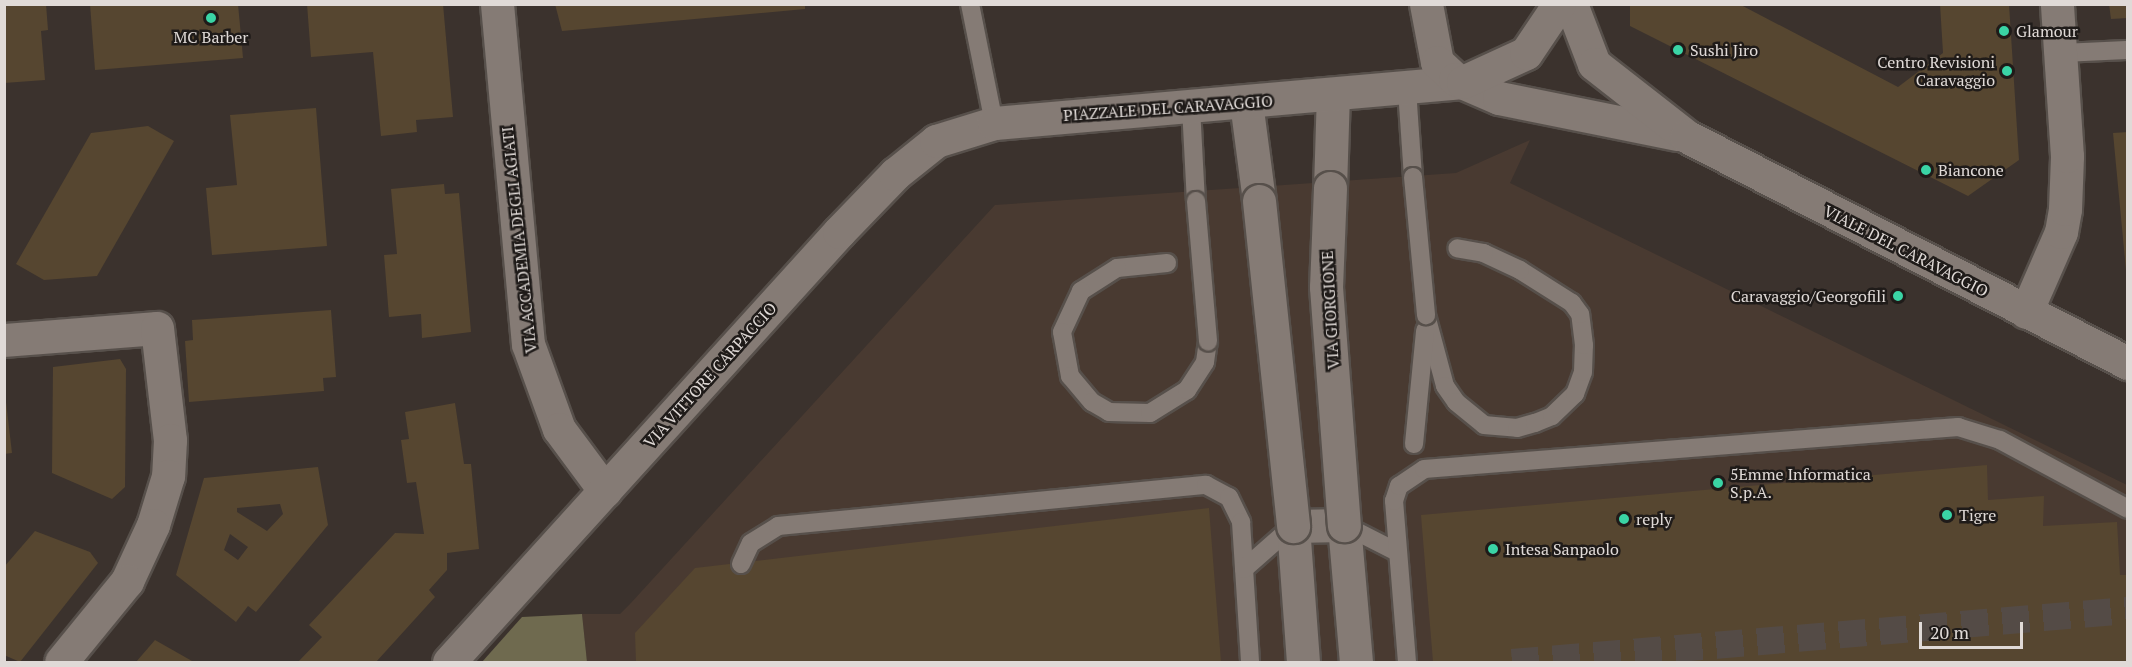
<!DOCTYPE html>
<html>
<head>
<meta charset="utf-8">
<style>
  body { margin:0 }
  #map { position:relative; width:2132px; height:667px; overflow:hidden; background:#3b322d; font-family:"PT Serif",serif }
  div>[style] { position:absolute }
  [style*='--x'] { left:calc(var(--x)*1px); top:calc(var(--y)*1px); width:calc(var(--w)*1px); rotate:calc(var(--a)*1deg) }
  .built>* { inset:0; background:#493a31 }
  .forest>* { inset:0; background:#6f6a4f }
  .building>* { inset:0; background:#564630 }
  .pedestrian-tunnel>* { height:27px; margin-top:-13.5px; transform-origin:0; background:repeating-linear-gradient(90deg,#544b46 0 27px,transparent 0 41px) }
  .roads { filter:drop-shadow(2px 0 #57504b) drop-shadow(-2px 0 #57504b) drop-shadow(0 2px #57504b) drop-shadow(0 -2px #57504b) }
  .service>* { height:18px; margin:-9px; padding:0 9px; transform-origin:9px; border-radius:9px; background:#857b75 }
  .minor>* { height:33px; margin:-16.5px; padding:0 16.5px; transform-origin:16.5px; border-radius:16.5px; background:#857b75 }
  .tertiary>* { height:33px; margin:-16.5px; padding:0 16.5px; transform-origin:16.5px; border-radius:16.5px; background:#857b75 }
  .bridges { filter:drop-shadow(2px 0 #57504b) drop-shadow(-2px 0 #57504b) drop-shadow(0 2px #57504b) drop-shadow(0 -2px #57504b) }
  .service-bridge>* { height:18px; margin:-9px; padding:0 9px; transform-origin:9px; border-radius:9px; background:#857b75 }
  .minor-bridge>* { height:33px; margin:-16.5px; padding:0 16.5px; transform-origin:16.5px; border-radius:16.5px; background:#857b75 }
  .dots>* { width:16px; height:16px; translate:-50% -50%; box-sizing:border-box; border:3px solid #1f1b19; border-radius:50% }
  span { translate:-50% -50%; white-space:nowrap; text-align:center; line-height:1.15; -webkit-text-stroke:5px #1f1b19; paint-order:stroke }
  .poi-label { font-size:16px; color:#e0dad7 }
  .left { translate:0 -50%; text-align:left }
  .right { translate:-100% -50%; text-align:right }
  .street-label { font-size:16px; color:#e0dad7 }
  .frame { position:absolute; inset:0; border:6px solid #e0dad7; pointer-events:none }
  .scale { position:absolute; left:1919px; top:622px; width:104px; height:27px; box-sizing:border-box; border:3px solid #e0dad7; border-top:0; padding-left:8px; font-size:18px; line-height:21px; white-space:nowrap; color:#e0dad7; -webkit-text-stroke:4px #1f1b19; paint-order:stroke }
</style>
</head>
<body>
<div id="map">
  <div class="built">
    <div style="clip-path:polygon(1530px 140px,1510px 183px,2127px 485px,2127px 662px,587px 662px,582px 614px,620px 614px,630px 604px,995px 205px,1456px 173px)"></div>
  </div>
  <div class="forest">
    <div style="clip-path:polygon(582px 614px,587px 662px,482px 662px,522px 617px)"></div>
  </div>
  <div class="building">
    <div style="clip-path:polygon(46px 4px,48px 30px,41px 31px,45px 80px,4px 83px,4px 5px)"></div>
    <div style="clip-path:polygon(90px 4px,238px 4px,243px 58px,95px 70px)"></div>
    <div style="clip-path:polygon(307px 4px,443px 4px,453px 117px,416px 120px,417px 132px,381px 136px,373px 52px,311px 57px)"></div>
    <div style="clip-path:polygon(555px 4px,805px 4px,805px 9px,562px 31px)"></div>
    <div style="clip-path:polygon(1630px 4px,1739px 4px,1898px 87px,1943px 53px,1940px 4px,2009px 4px,2019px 160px,1968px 196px,1630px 26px)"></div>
    <div style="clip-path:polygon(2109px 4px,2128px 4px,2128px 18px,2111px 19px)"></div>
    <div style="clip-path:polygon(316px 108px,327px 246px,212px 255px,206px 188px,237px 185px,230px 115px)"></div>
    <div style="clip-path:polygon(148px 126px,174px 141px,97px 276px,44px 280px,16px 264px,91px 133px)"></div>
    <div style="clip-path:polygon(2128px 132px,2128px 269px,2126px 270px,2113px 133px)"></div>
    <div style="clip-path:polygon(444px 184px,445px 194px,459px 193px,471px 332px,422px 338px,421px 314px,389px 317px,384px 255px,397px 254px,391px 189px)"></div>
    <div style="clip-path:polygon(331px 310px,336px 377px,323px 378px,324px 391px,189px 402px,185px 341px,193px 340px,192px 320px)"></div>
    <div style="clip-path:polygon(120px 359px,126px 369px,125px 487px,112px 499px,52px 473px,53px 367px)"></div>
    <div style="clip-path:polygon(4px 385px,12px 453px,4px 454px)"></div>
    <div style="clip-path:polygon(455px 403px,464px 464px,471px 464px,479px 549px,447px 553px,447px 570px,429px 590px,435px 597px,376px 662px,298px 662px,322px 637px,309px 625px,395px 533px,424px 534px,416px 482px,407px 483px,401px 440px,409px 439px,405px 412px)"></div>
    <div style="clip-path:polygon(1987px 465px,1988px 500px,2044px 496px,2043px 526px,2117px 522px,2120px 575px,2128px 575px,2128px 662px,1433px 662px,1421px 515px)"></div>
    <div style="clip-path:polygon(evenodd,318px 467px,328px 525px,256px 612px,248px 606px,236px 622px,176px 575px,204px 478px,318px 467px,280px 504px,283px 514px,267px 531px,237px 512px,237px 508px,280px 504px,318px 467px,230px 534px,248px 547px,238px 560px,224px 550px,230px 534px)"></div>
    <div style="clip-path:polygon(1209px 508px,1221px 662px,636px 662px,635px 633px,695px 568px)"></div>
    <div style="clip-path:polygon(35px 531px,90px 552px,98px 563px,20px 662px,4px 655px,4px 567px)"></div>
    <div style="clip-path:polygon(155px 640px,192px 661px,136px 662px)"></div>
  </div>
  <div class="pedestrian-tunnel">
    <div style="--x:1512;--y:662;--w:618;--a:-4.83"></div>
  </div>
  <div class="roads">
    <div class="service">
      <div style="--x:970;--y:4;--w:121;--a:78.6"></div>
      <div style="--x:2061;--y:53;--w:67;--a:-2.6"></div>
      <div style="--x:1407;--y:89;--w:88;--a:86.1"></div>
      <div style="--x:1191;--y:107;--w:94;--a:87"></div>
      <div style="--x:1167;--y:263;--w:50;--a:174.3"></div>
      <div style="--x:1117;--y:268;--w:43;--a:147.4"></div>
      <div style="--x:1081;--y:291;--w:45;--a:114.9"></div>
      <div style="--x:1062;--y:332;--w:45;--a:79.7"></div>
      <div style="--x:1070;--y:376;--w:34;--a:50"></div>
      <div style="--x:1092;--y:402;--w:20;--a:30"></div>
      <div style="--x:1109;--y:412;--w:41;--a:1.4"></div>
      <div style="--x:1150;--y:413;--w:44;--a:-31.9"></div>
      <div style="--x:1187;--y:390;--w:33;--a:-57"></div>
      <div style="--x:1205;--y:362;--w:21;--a:-82"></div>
      <div style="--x:1426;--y:315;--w:73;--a:75"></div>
      <div style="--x:1445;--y:386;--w:19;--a:55"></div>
      <div style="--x:1456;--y:402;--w:36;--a:39"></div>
      <div style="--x:1484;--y:425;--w:33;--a:5"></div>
      <div style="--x:1517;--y:428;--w:19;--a:-16"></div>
      <div style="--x:1535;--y:423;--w:18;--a:-22"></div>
      <div style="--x:1552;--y:416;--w:32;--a:-44"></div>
      <div style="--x:1575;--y:394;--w:23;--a:-70"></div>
      <div style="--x:1583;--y:372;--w:27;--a:-88"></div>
      <div style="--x:1584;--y:345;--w:31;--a:-97"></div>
      <div style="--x:1580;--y:314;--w:14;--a:-126"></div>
      <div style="--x:1572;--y:303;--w:62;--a:-147.6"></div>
      <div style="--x:1520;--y:270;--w:40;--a:-155"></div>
      <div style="--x:1484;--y:253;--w:27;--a:-170"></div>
      <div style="--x:1414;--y:444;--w:114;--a:-84.4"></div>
      <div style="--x:1344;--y:525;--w:59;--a:27"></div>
      <div style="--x:741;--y:564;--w:23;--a:-65"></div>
      <div style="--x:751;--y:543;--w:32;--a:-32"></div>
      <div style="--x:778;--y:526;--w:430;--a:-5.5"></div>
      <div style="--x:1206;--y:485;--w:26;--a:28"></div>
      <div style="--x:1229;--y:497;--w:28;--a:64"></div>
      <div style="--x:1241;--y:522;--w:140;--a:86.3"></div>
      <div style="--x:1244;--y:569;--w:65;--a:-41.3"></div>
      <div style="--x:1407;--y:662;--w:162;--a:-94.6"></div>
      <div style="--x:1394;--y:501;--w:16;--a:-72"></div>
      <div style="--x:1399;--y:486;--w:30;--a:-34"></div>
      <div style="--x:1424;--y:469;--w:536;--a:-4.5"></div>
      <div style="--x:1958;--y:427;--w:44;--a:17.2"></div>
      <div style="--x:2000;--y:440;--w:145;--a:28.3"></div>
    </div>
    <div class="minor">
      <div style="--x:497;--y:4;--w:341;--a:84.8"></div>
      <div style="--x:528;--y:344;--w:90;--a:70"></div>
      <div style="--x:559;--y:429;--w:77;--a:53.4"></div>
      <div style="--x:1246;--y:102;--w:100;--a:82.5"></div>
      <div style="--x:1330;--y:188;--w:93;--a:-88.2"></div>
      <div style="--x:2026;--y:312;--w:87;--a:-66.4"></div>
      <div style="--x:2061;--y:232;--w:23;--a:-80"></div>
      <div style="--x:2065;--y:209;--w:53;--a:-87.8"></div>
      <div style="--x:2067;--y:156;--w:152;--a:-93.8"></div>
      <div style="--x:4;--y:340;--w:153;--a:-4.5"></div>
      <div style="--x:157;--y:328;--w:113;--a:83.4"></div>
      <div style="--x:170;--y:440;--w:36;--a:93"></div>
      <div style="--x:168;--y:476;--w:51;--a:107"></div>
      <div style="--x:153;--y:525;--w:62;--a:114.9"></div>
      <div style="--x:127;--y:581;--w:104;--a:129.2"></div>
      <div style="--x:449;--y:662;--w:581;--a:-47.79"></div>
      <div style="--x:839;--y:232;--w:81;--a:-46"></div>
      <div style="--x:895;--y:174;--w:53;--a:-38.8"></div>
      <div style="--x:936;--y:141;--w:61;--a:-17.2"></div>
      <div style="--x:994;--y:123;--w:471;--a:-5"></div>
      <div style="--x:1303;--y:662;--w:136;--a:-94.2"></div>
      <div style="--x:1293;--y:526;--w:51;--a:-1.1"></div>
      <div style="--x:1344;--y:525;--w:138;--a:85"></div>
    </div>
    <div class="tertiary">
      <div style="--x:1426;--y:4;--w:59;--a:79.3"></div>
      <div style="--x:1437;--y:62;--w:25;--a:43"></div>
      <div style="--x:1455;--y:79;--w:48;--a:23.4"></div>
      <div style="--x:1499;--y:98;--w:182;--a:11.4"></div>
      <div style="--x:1571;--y:4;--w:64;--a:69"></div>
      <div style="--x:1594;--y:64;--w:117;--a:38"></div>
      <div style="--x:1686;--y:136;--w:497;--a:27.2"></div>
      <div style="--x:1463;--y:82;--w:69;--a:-24.7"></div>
      <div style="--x:1526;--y:53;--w:59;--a:-56"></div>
    </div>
  </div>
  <div class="bridges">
    <div class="service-bridge">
      <div style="--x:1413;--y:177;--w:139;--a:84.6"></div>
      <div style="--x:1196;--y:201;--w:141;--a:85.1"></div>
    </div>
    <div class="minor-bridge">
      <div style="--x:1330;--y:188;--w:99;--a:92.3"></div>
      <div style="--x:1326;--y:287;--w:239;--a:85.7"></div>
      <div style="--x:1259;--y:201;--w:327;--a:84"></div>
    </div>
  </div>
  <div class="dots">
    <div style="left:211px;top:18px;background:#3ad4a5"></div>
    <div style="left:2004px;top:31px;background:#3ad4a5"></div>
    <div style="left:1678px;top:50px;background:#3ad4a5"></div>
    <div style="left:2007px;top:71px;background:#3ad4a5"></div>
    <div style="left:1926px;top:170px;background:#3ad4a5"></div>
    <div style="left:1898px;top:296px;background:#3ad4a5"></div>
    <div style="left:1718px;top:483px;background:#3ad4a5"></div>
    <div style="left:1947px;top:515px;background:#3ad4a5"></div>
    <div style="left:1624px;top:519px;background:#3ad4a5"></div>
    <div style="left:1493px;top:549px;background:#3ad4a5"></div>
  </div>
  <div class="poi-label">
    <span class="left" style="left:2016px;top:31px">Glamour</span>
    <span style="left:211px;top:37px">MC Barber</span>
    <span class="left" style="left:1690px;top:50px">Sushi Jiro</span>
    <span class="right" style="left:1995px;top:71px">Centro Revisioni<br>Caravaggio</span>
    <span class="left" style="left:1938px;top:170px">Biancone</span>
    <span class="right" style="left:1886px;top:296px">Caravaggio/Georgofili</span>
    <span class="left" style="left:1730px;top:483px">5Emme Informatica<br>S.p.A.</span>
    <span class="left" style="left:1959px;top:515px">Tigre</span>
    <span class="left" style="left:1636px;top:519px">reply</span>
    <span class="left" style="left:1505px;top:549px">Intesa Sanpaolo</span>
  </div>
  <div class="street-label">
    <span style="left:1168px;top:108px;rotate:-4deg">PIAZZALE DEL CARAVAGGIO</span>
    <span style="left:519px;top:240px;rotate:-96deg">VIA ACCADEMIA DEGLI AGIATI</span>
    <span style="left:1906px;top:251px;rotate:27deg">VIALE DEL CARAVAGGIO</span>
    <span style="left:1330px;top:310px;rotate:-93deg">VIA GIORGIONE</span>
    <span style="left:710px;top:375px;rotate:-48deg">VIA VITTORE CARPACCIO</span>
  </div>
  <div class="frame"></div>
  <div class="scale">20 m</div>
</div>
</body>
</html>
